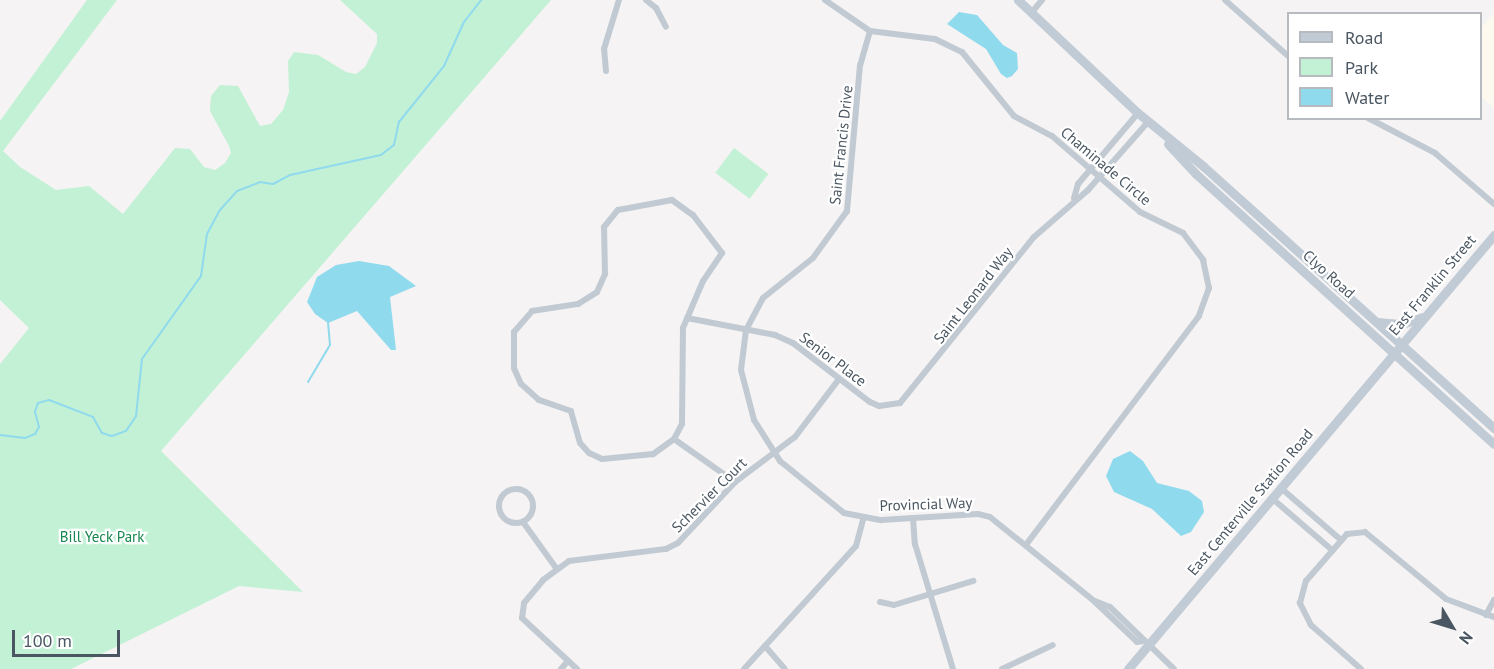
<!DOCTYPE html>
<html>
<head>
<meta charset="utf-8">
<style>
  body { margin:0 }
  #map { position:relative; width:1494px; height:669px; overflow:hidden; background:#f5f3f3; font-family:"PT Sans",sans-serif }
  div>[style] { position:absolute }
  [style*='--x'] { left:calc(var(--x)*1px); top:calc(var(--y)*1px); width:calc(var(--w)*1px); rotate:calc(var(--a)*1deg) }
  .commercial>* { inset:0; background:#fdf9ef }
  .green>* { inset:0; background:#c3f1d5; transform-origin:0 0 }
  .water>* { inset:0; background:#90daee }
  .stream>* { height:2px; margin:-1px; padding:0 1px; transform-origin:1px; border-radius:1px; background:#90daee }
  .street>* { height:6px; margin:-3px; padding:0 3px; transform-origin:3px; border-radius:3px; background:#c1cad2 }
  .street>.ring { margin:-3px; padding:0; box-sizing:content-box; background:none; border:6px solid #c1cad2; border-radius:50% }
  .secondary>* { height:9px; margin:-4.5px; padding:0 4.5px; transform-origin:4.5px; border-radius:4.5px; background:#c1cbd6 }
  span { translate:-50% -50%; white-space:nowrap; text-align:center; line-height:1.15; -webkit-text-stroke:4.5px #fff; paint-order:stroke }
  .street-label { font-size:15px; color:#4a5661 }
  .park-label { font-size:15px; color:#17864f }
  .legend { position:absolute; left:1287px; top:12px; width:195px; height:108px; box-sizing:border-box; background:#fff; border:2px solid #b7bbc0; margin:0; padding:8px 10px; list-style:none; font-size:18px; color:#4a5661 }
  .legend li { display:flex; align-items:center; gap:12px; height:30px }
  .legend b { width:30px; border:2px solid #b7bbc0 }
  .north { position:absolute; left:1422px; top:597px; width:60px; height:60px; -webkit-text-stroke:4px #fff; paint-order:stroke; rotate:128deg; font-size:16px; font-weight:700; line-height:24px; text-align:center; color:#4a5661 }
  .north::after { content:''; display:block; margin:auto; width:21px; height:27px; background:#4a5661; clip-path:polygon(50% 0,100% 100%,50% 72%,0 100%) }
  .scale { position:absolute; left:12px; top:630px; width:108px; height:27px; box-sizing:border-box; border:3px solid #4a5661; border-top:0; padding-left:8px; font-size:18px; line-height:21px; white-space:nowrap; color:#4a5661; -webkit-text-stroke:4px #fff; paint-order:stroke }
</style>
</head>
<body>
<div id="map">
  <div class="commercial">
    <div style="clip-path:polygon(1494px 14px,1494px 108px,1481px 96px,1480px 29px)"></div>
  </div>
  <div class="green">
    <div style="clip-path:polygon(87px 0,117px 0,3px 151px,20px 167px,56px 190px,89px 186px,123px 214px,175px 148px,190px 149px,204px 167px,215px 170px,225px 163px,231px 153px,229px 146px,210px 111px,211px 96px,220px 85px,238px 86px,260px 126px,271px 124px,283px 110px,289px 92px,288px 61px,294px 52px,318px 55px,346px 72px,356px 74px,365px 67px,377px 43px,377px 34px,340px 0,551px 0,161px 451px,303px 592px,239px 586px,71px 669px,0 669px,0 364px,29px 328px,0 300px,0 121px)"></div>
    <div style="left:734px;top:148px;width:43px;height:31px;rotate:37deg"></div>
  </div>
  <div class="water">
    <div style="clip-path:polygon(959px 12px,977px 15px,1003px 45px,1017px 53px,1018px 69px,1012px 76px,1007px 78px,1001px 74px,986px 49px,947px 24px)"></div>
    <div style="clip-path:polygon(359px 261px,389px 266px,416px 286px,390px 297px,396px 350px,391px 350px,357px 311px,328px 323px,315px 314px,307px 302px,317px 277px,336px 265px)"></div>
    <div style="clip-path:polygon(1130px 451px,1143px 461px,1157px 483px,1189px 491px,1202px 501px,1204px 512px,1191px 532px,1181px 536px,1152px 509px,1114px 492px,1106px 476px,1113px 459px)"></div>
  </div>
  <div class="stream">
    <div style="--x:308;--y:382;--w:43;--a:-59.3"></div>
    <div style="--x:330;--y:345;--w:23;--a:-95"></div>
    <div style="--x:0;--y:435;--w:25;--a:7"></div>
    <div style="--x:25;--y:438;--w:11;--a:-22"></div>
    <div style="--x:35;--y:434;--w:8;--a:-60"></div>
    <div style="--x:39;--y:427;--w:16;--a:-105"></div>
    <div style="--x:35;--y:412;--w:9;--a:-72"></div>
    <div style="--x:38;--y:403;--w:11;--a:-15"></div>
    <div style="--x:49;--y:400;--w:47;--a:21.1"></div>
    <div style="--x:93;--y:417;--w:18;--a:61"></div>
    <div style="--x:102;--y:433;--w:10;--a:17"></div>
    <div style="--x:112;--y:436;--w:15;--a:-20"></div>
    <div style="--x:126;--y:431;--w:18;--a:-56"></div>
    <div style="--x:136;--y:416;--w:57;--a:-84"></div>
    <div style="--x:142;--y:359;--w:102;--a:-54.6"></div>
    <div style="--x:201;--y:276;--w:42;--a:-81.9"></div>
    <div style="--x:207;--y:234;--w:27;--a:-62"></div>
    <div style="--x:220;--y:210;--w:25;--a:-48"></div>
    <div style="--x:237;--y:191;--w:25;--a:-21"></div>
    <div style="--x:260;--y:182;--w:13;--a:9"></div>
    <div style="--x:273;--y:184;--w:19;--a:-28"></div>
    <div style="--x:290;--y:175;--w:93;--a:-12.4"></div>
    <div style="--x:381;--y:155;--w:16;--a:-38"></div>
    <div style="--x:394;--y:145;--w:24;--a:-78"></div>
    <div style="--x:399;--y:122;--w:72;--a:-51.2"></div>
    <div style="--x:444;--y:66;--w:48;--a:-65.6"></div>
    <div style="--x:464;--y:22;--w:28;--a:-52"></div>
  </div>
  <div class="street">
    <div style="--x:646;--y:0;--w:13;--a:39"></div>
    <div style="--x:656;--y:8;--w:21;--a:62"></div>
    <div style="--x:825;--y:0;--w:55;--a:34.6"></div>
    <div style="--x:870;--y:31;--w:65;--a:7"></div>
    <div style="--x:935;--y:39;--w:30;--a:26"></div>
    <div style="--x:962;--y:52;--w:82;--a:50.9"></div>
    <div style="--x:1014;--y:116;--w:43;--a:27.8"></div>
    <div style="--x:1052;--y:136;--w:116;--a:40.8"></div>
    <div style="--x:1140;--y:212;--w:48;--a:26"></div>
    <div style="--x:1183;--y:233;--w:34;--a:53"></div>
    <div style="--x:1203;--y:260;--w:29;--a:78"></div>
    <div style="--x:1209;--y:288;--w:30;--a:110"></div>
    <div style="--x:1199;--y:316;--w:287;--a:127.1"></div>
    <div style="--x:1225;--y:0;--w:84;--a:41.6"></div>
    <div style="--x:1032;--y:12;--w:16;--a:-50"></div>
    <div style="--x:870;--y:31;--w:35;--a:106"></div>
    <div style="--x:860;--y:65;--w:147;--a:95.1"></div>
    <div style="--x:847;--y:211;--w:58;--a:125.9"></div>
    <div style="--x:813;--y:258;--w:64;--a:141.3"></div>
    <div style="--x:763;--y:298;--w:36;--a:118"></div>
    <div style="--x:746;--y:330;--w:40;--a:97.1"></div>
    <div style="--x:741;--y:370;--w:52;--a:75.4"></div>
    <div style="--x:754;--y:420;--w:49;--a:57.6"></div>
    <div style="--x:780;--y:461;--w:82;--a:39.1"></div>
    <div style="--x:844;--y:513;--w:38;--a:11"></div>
    <div style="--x:881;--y:520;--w:97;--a:-3.5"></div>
    <div style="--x:978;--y:514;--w:12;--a:14"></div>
    <div style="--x:990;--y:517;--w:134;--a:38.9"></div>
    <div style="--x:1094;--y:601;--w:59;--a:43.6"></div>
    <div style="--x:1137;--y:642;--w:7;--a:-8"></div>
    <div style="--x:606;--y:71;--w:22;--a:-95"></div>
    <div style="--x:604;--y:49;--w:51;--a:-73"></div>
    <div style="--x:1368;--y:118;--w:76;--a:27.6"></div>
    <div style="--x:1435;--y:153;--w:78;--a:40.8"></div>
    <div style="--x:1074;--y:198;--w:15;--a:-74"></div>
    <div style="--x:1078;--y:184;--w:93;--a:-49.8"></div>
    <div style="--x:672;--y:200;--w:26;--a:36"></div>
    <div style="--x:693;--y:215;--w:48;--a:52.7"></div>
    <div style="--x:722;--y:253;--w:34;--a:124"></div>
    <div style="--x:703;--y:281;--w:51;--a:113.1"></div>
    <div style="--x:683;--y:328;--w:96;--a:90.6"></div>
    <div style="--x:682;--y:424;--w:17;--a:118"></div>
    <div style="--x:674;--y:439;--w:26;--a:144"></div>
    <div style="--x:653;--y:454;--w:51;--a:174.4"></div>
    <div style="--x:602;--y:459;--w:14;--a:-155"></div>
    <div style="--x:589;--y:453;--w:13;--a:-132"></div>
    <div style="--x:580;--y:443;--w:33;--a:-106"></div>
    <div style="--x:571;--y:411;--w:34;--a:-161"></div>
    <div style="--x:539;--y:400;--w:24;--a:-138"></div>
    <div style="--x:521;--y:384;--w:17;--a:-114"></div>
    <div style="--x:514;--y:368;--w:36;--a:-90"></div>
    <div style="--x:514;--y:332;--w:28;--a:-49"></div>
    <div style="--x:532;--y:311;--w:47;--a:-8.7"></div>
    <div style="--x:578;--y:304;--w:22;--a:-32"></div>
    <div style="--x:597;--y:292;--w:20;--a:-66"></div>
    <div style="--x:605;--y:274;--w:47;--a:-91.2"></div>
    <div style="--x:604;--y:227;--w:22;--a:-51"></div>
    <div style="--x:618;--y:210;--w:55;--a:-10.5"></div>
    <div style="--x:687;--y:318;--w:90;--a:10.9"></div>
    <div style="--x:775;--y:335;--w:20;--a:24"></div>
    <div style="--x:793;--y:343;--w:97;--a:37.5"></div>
    <div style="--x:870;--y:402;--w:10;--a:24"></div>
    <div style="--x:879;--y:406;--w:21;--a:-8"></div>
    <div style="--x:900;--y:403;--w:213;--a:-51.1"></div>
    <div style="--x:1034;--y:237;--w:72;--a:-41"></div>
    <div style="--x:1088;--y:190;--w:91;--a:-48.6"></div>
    <div style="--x:674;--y:439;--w:75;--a:35.2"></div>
    <div class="ring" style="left:499px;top:489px;width:28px;height:28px"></div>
    <div style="--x:1282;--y:489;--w:78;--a:40.8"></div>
    <div style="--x:1274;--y:500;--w:77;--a:40.8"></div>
    <div style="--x:913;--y:518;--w:26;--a:86"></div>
    <div style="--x:915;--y:544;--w:131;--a:73.1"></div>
    <div style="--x:523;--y:522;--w:57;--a:54.3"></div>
    <div style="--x:1095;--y:601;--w:16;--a:22"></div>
    <div style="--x:1110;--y:607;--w:89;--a:44.1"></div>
    <div style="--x:880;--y:602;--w:14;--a:12"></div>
    <div style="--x:894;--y:605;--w:83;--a:-16.9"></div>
    <div style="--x:1486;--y:615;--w:17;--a:-62"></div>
    <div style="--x:765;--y:646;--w:30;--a:49"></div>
    <div style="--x:561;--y:669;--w:11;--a:-49"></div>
    <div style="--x:577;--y:669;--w:75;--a:-137.2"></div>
    <div style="--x:522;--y:618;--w:15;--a:-82"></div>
    <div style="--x:524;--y:603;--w:30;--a:-50"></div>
    <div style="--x:543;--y:580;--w:32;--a:-36"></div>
    <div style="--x:569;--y:561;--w:98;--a:-7.1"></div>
    <div style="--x:666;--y:549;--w:13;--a:-27"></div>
    <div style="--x:678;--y:543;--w:83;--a:-46.9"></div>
    <div style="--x:735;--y:482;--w:75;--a:-36.9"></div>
    <div style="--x:795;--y:437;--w:73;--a:-52.8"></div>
    <div style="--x:744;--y:669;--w:166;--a:-47.7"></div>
    <div style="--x:856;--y:546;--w:30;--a:-75"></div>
    <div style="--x:1002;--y:669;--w:56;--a:-25.2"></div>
    <div style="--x:1361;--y:669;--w:67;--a:-138.7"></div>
    <div style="--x:1311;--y:625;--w:25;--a:-117"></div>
    <div style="--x:1300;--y:603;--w:23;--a:-75"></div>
    <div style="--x:1306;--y:581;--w:62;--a:-48.9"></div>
    <div style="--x:1347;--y:534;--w:18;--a:-6"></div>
    <div style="--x:1365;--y:532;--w:105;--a:39.6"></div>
    <div style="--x:1446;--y:599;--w:51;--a:20.6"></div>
  </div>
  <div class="secondary">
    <div style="--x:1018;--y:0;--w:165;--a:43.3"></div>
    <div style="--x:1138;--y:113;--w:84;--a:39.2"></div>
    <div style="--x:1203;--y:166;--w:392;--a:42"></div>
    <div style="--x:1168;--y:144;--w:41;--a:47"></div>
    <div style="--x:1196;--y:174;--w:402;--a:42.2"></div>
    <div style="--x:1377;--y:322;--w:25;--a:5"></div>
    <div style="--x:1402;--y:324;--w:21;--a:-19"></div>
    <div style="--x:1128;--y:669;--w:568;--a:-49.86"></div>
  </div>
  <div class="street-label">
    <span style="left:841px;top:145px;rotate:-84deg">Saint Francis Drive</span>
    <span style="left:1106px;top:166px;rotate:40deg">Chaminade Circle</span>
    <span style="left:1329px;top:274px;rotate:42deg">Clyo Road</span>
    <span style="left:1432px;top:285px;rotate:-50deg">East Franklin Street</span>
    <span style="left:973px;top:295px;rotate:-52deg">Saint Leonard Way</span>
    <span style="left:833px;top:359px;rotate:37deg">Senior Place</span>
    <span style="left:709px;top:495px;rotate:-45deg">Schervier Court</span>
    <span style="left:1250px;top:502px;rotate:-50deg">East Centerville Station Road</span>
    <span style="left:926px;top:504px;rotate:-2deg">Provincial Way</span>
  </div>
  <div class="park-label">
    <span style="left:102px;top:537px">Bill Yeck Park</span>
  </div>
  <ul class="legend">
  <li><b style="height:8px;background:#c1cbd6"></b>Road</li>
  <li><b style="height:16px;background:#c3f1d5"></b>Park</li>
  <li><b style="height:16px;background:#90daee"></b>Water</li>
  </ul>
  <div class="north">N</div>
  <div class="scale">100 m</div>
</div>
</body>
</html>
